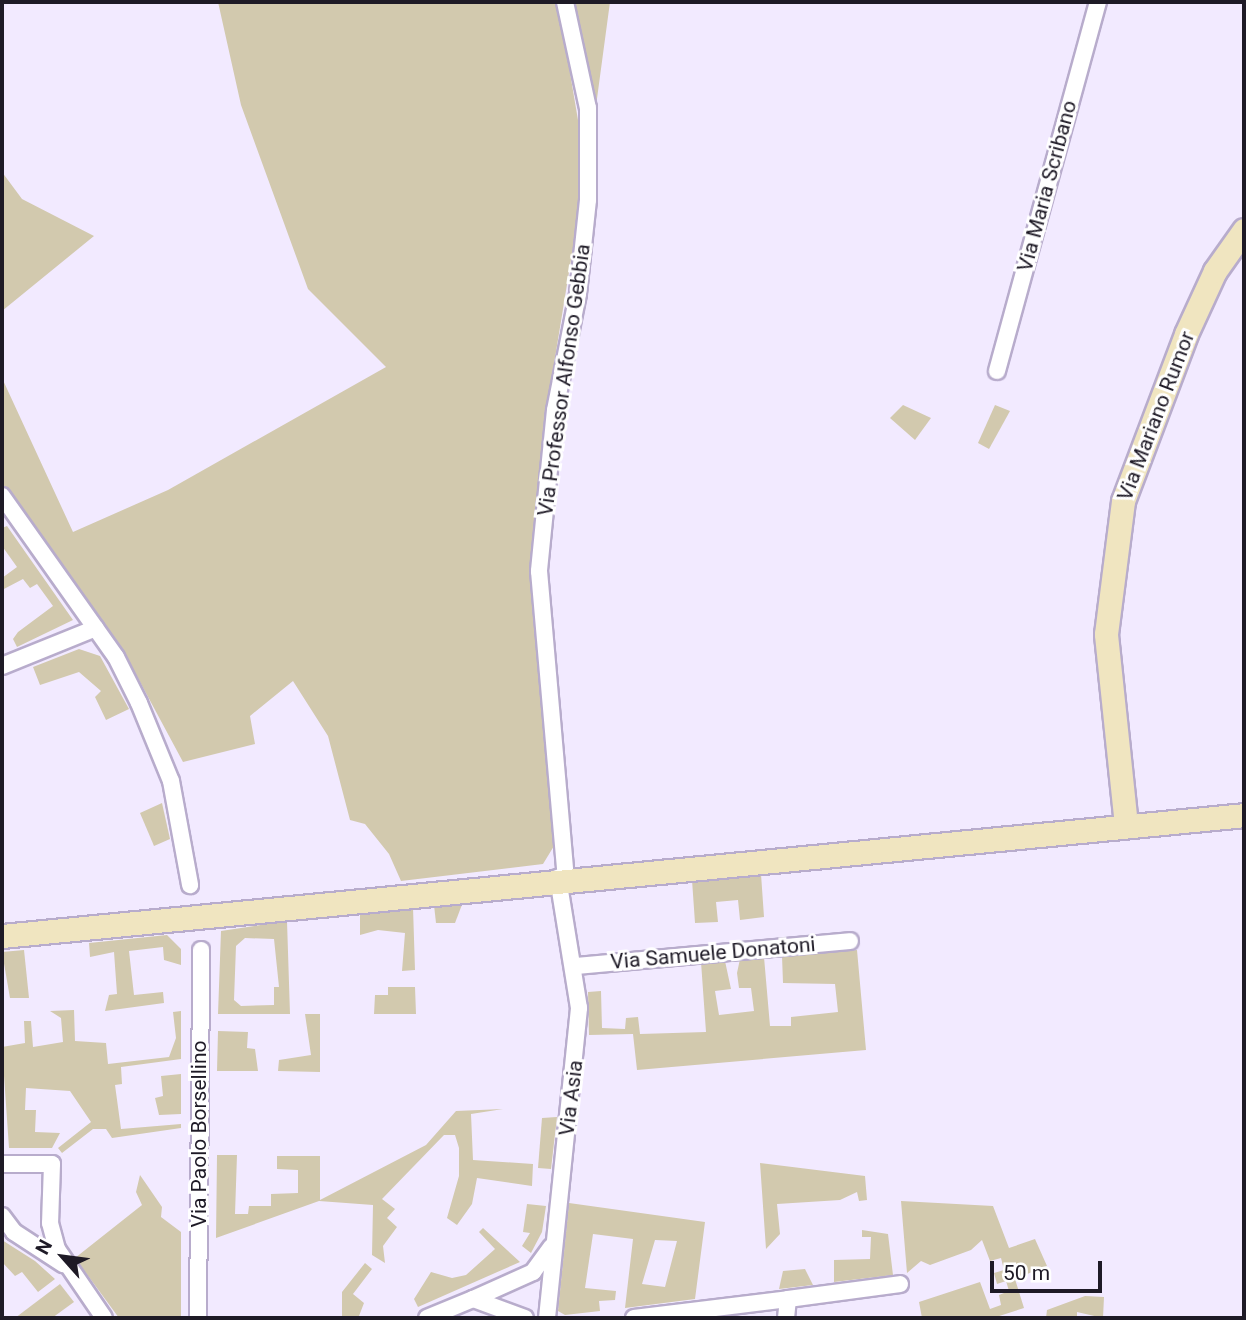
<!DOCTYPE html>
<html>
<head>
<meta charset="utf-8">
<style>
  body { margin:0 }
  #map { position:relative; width:1246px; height:1320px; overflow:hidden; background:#f2eaff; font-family:Roboto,sans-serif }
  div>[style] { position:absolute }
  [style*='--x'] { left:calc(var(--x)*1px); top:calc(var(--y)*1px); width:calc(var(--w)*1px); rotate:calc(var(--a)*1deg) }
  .green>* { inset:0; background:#d2c9ae }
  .roads { filter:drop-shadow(2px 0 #b8accc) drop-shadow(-2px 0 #b8accc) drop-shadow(0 2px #b8accc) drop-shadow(0 -2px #b8accc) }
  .street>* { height:16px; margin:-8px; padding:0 8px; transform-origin:8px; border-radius:8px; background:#fff }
  .secondary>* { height:23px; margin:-11.5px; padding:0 11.5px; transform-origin:11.5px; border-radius:11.5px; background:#f0e5c0 }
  span { translate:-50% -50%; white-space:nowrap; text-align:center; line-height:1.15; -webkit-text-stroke:6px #fff; paint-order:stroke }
  .street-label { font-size:21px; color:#1e1a26 }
  .frame { position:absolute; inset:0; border:4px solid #1e1a26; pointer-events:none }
  .north { position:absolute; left:28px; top:1222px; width:70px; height:70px; -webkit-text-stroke:5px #fff; paint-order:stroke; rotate:298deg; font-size:19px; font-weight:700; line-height:28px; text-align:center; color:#1e1a26 }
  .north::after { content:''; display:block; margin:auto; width:24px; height:32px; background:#1e1a26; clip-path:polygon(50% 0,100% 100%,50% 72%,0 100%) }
  .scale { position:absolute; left:990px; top:1261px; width:112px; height:32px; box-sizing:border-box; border:4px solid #1e1a26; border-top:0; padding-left:9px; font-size:21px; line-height:24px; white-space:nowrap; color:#1e1a26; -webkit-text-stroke:5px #fff; paint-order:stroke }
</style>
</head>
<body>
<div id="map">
  <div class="green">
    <div style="clip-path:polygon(218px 2px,558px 2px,579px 126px,578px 217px,547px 407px,531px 565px,554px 846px,543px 864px,401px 881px,389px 854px,365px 824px,350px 820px,328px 736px,293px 681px,250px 716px,255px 744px,183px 762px,125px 654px,2px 486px,2px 378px,73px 532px,168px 490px,386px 367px,308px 289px,241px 105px)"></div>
    <div style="clip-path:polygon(573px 2px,610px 2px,596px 106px,574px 4px)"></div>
    <div style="clip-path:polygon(2px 172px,22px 199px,94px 236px,2px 311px)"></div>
    <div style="clip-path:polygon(903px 405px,931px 418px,915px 440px,890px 418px)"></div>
    <div style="clip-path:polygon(995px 405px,1010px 411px,989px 449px,978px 443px)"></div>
    <div style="clip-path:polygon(7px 526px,73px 620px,17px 647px,13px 639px,18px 632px,53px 606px,37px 584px,30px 588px,23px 579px,2px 590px,2px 578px,17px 567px,2px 546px,2px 528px)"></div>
    <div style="clip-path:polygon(79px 649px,100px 656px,129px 709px,106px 720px,95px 697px,101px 691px,79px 672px,40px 685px,33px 667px)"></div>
    <div style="clip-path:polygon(162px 803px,170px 839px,154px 846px,140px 813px)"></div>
    <div style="clip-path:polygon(761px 874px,764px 917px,740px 920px,738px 900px,716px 902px,718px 922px,695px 923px,692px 880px)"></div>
    <div style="clip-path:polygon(463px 902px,455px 923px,436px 923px,434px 905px)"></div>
    <div style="clip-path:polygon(413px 907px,415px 970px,402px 971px,405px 933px,378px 930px,360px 935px,360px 913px)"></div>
    <div style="clip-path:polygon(evenodd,287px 921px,290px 1014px,218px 1014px,221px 931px,287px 921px,245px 938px,274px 939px,279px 987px,274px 987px,274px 1005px,241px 1006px,234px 1000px,236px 946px,245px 938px)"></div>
    <div style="clip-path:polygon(167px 935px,181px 949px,181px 965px,164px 960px,163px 947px,129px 951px,134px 995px,163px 992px,164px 1003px,105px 1011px,109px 995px,117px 994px,114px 952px,90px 957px,89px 943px)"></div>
    <div style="clip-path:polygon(24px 950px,29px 998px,10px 998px,2px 952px)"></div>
    <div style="clip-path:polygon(857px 950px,866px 1050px,637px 1070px,633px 1034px,589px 1035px,588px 992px,601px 991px,602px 1028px,625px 1029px,626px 1018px,638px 1017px,640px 1034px,706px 1032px,701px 962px,725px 961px,731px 989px,715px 991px,719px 1015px,754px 1011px,751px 988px,739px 988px,737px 973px,740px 959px,764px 957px,770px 1026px,791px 1026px,791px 1017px,838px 1012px,835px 984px,783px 983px,782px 956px)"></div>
    <div style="clip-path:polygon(388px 987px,415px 987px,416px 1014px,374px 1014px,375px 995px,388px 995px)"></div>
    <div style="clip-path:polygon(74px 1010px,75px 1041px,106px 1043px,108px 1064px,169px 1057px,176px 1038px,173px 1012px,181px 1011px,181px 1059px,121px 1067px,122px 1084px,115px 1085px,121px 1129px,181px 1124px,181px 1128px,112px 1138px,106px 1129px,93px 1129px,62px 1153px,58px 1148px,91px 1122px,70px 1091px,26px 1088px,25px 1110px,36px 1110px,35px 1132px,60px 1133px,52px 1148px,9px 1148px,2px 1047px,25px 1043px,24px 1021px,31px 1021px,33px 1047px,63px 1042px,61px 1018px,50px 1011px)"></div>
    <div style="clip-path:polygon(305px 1014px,320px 1014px,320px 1072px,278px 1071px,279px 1060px,311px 1055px)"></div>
    <div style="clip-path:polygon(218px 1031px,248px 1032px,247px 1048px,255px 1049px,258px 1071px,217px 1071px)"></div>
    <div style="clip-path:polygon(181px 1074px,181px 1114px,159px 1115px,155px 1098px,163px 1096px,161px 1076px)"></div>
    <div style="clip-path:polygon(503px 1109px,471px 1114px,473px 1160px,533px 1164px,532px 1186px,477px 1178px,472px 1204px,457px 1225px,447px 1218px,459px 1176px,459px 1148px,455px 1135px,444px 1135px,382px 1199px,395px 1209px,387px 1218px,397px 1227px,383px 1246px,385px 1263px,372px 1255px,373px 1205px,319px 1201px,216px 1238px,217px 1155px,237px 1155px,235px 1214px,248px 1214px,249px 1206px,271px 1206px,271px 1194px,298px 1193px,298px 1170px,277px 1169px,277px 1156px,320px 1156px,320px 1200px,426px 1145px,456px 1111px)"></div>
    <div style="clip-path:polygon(557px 1117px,551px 1169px,538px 1168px,542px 1118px)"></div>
    <div style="clip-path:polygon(760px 1163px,865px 1176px,867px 1200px,859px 1201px,857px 1192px,840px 1200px,777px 1204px,780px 1234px,766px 1249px)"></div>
    <div style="clip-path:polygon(140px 1175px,162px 1207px,161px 1217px,181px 1232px,181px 1318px,119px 1318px,75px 1258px,142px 1205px,136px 1192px)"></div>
    <div style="clip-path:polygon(901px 1201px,993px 1206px,1009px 1248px,1035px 1239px,1047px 1266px,1015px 1279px,1024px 1308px,993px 1318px,922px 1318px,919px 1302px,980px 1282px,990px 1309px,1001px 1305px,999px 1295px,1009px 1291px,1006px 1281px,997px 1284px,994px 1273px,1004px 1270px,1001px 1258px,990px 1261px,982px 1240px,971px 1250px,930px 1265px,921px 1261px,907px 1273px)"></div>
    <div style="clip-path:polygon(evenodd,569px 1203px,705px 1222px,695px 1299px,625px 1308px,633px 1239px,593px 1234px,585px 1288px,616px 1291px,615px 1300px,599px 1301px,600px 1311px,565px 1315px,558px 1311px,569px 1203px,655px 1240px,677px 1241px,665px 1287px,642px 1284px,655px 1240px)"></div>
    <div style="clip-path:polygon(527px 1204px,546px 1206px,542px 1232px,531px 1253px,522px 1246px,530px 1233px,523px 1232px)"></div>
    <div style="clip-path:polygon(483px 1228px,520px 1262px,418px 1307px,414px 1299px,431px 1272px,452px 1278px,466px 1275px,495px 1249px,479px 1232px)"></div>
    <div style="clip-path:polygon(862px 1230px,888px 1234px,893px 1275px,834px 1282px,834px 1260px,870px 1259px,871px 1237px,862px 1237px)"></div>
    <div style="clip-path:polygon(2px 1240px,35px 1261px,55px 1279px,38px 1292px,22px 1272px,15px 1276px,2px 1262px)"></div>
    <div style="clip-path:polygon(365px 1263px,372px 1269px,353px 1294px,364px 1303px,359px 1316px,342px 1318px,342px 1292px)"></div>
    <div style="clip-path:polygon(805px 1269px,813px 1285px,779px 1289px,783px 1271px)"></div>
    <div style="clip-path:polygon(60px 1284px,74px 1302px,52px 1318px,15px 1318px)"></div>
    <div style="clip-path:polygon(1085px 1296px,1104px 1297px,1103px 1318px,1077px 1312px,1077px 1318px,1046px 1318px,1047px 1310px)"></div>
  </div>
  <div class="roads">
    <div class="street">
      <div style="--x:565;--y:2;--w:108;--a:77.8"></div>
      <div style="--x:588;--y:108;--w:92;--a:90"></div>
      <div style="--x:588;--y:200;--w:95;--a:96.1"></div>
      <div style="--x:578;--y:294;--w:118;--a:101.2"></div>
      <div style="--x:555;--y:410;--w:162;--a:95.7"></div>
      <div style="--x:539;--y:571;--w:307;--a:85"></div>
      <div style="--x:997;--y:371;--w:383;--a:-74.7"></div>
      <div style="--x:2;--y:496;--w:197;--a:54.7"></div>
      <div style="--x:116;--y:657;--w:51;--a:63.4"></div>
      <div style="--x:139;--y:703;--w:84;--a:67.7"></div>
      <div style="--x:171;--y:781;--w:106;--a:79.6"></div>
      <div style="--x:2;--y:666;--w:101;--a:-22"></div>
      <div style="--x:576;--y:966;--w:275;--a:-5.2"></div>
      <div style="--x:2;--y:1164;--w:50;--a:0"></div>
      <div style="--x:52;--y:1164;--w:59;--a:91.9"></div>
      <div style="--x:50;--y:1223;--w:27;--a:75"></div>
      <div style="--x:57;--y:1249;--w:83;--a:55.7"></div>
      <div style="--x:2;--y:1216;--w:20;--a:53"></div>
      <div style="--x:14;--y:1232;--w:59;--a:33.1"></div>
      <div style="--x:788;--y:1299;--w:113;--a:-7.6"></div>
      <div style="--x:198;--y:1318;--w:368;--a:-89.5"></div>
      <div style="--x:427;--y:1318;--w:50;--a:-22.4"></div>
      <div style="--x:525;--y:1318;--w:55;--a:-159.9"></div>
      <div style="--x:473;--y:1299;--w:66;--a:-24.2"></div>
      <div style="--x:533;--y:1272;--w:31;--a:-54"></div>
      <div style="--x:547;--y:1318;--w:312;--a:-84.1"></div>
      <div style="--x:579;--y:1008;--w:132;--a:-99.2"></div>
      <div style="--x:634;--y:1318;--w:155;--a:-7"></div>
      <div style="--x:788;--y:1299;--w:19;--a:96"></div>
    </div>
    <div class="secondary">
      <div style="--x:1126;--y:825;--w:192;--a:-96"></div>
      <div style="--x:1106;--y:634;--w:134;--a:-82.7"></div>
      <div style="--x:1123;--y:501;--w:178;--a:-69.3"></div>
      <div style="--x:1186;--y:334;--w:69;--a:-65.3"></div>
      <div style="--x:1215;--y:271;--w:50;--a:-54.7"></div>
      <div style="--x:2;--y:936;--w:1248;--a:-5.56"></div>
    </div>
  </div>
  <div class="street-label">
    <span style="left:1047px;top:186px;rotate:-75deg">Via Maria Scribano</span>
    <span style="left:564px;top:380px;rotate:-82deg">Via Professor Alfonso Gebbia</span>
    <span style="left:1156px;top:416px;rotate:-69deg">Via Mariano Rumor</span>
    <span style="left:713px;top:953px;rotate:-5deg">Via Samuele Donatoni</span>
    <span style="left:571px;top:1098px;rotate:-83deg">Via Asia</span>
    <span style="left:199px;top:1134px;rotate:-90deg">Via Paolo Borsellino</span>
  </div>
  <div class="frame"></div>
  <div class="north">N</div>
  <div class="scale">50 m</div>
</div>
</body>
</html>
